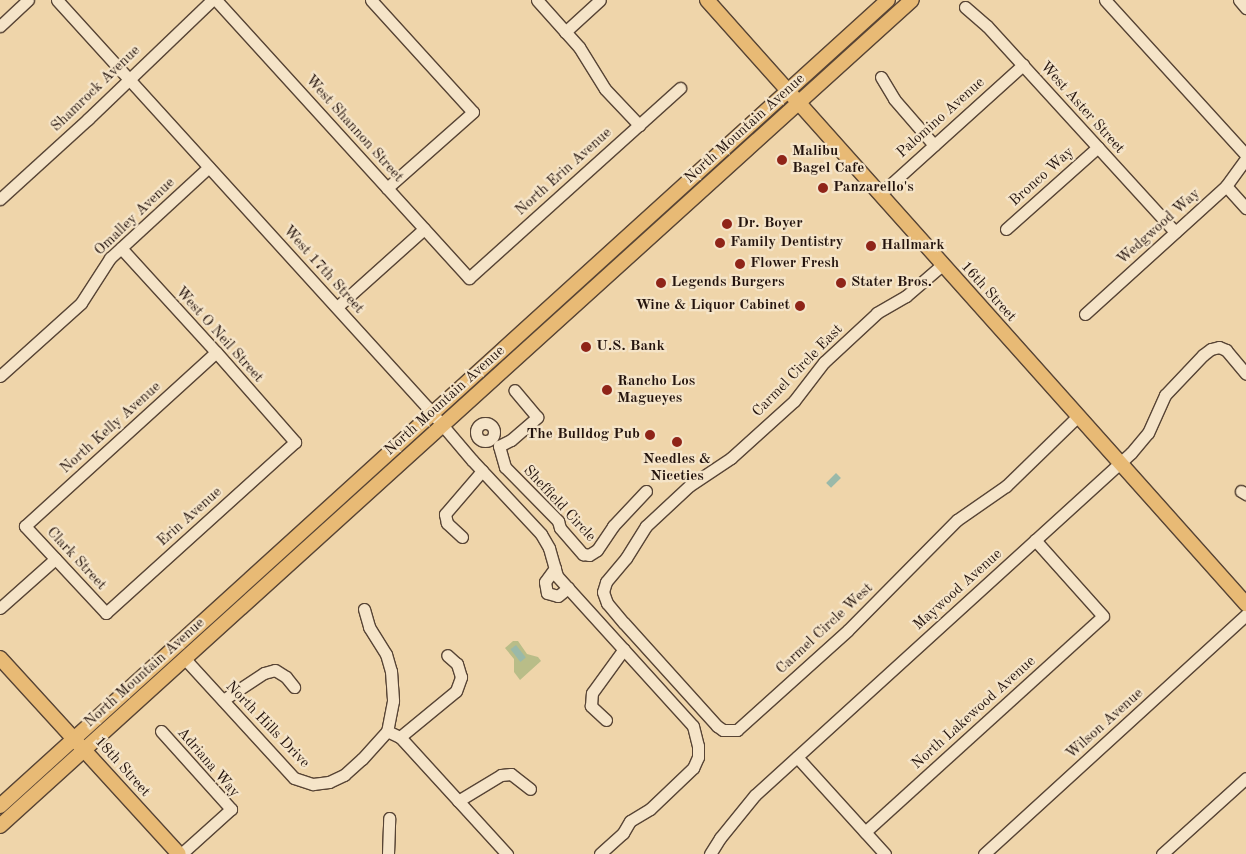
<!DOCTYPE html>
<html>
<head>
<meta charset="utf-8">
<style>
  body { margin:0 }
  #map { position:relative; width:1246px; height:854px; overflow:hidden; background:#efd5aa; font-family:"Old Standard TT",serif }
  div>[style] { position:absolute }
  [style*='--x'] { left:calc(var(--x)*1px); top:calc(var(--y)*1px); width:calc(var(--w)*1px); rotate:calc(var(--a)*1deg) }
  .green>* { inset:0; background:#b9bd88 }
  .water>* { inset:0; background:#9ab9a9; transform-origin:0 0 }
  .roads { filter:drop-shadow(1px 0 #574435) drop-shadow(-1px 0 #574435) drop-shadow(0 1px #574435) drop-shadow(0 -1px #574435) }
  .minor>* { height:11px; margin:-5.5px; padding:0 5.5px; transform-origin:5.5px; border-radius:5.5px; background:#f5e4c8 }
  .minor>.ring { margin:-5.5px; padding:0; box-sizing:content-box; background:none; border:11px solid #f5e4c8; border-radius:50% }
  .major>* { height:14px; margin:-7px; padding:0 7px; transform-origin:7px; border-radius:7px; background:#e8ba75 }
  .dots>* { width:14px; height:14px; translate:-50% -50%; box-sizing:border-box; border:2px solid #f5e4c8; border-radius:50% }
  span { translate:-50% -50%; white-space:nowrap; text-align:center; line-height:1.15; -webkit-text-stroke:4.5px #f5e4c8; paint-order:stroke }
  .street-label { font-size:15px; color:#24140e }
  .poi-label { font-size:15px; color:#24140e; font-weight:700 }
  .left { translate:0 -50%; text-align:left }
  .right { translate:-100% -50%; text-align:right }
</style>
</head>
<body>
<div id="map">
  <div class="green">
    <div style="clip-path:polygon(513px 641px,518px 641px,527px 654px,538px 657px,541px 661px,520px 680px,514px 672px,514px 659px,505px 648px)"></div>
  </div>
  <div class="water">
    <div style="left:836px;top:473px;width:7px;height:14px;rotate:45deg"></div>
    <div style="left:516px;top:645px;width:16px;height:7px;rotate:52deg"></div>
  </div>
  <div class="roads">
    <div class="minor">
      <div style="--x:57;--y:0;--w:550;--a:47.73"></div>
      <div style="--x:427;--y:407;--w:70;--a:49.7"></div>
      <div style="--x:472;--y:460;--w:101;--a:47"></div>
      <div style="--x:541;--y:534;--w:16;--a:60"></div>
      <div style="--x:549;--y:548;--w:29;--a:74"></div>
      <div style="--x:557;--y:576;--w:202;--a:47.8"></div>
      <div style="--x:693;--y:726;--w:21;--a:76"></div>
      <div style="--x:698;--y:746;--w:11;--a:90"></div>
      <div style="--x:698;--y:757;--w:12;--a:114"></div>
      <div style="--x:693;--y:768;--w:59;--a:136.4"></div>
      <div style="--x:650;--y:809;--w:23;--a:149"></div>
      <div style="--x:630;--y:821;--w:14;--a:120"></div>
      <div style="--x:623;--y:833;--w:31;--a:138"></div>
      <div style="--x:216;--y:0;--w:376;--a:47.7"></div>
      <div style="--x:469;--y:278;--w:284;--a:-42"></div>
      <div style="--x:371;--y:0;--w:151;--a:47.7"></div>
      <div style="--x:473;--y:112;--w:115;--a:138.5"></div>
      <div style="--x:537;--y:0;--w:63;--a:48.2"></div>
      <div style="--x:579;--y:47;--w:49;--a:58.2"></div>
      <div style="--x:605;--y:89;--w:50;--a:46.6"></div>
      <div style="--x:1105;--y:0;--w:210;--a:47.7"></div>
      <div style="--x:1239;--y:0;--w:11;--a:49"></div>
      <div style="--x:965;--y:7;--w:29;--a:41"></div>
      <div style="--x:987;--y:26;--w:279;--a:47.6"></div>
      <div style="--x:0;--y:26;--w:38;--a:-43"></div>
      <div style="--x:565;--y:32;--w:47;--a:-42.4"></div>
      <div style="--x:881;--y:77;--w:26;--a:59"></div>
      <div style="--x:894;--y:99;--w:61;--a:49"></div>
      <div style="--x:1226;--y:186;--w:30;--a:48"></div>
      <div style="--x:880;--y:194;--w:193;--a:-42.1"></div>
      <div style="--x:0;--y:199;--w:119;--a:-42.3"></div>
      <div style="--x:88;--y:119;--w:172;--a:-43.8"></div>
      <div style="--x:1006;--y:229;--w:123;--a:-41.7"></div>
      <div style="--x:121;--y:248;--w:141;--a:47.6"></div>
      <div style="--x:216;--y:352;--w:120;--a:48.7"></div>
      <div style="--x:295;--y:442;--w:255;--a:137.9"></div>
      <div style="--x:106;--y:613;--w:119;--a:-133"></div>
      <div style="--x:25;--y:526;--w:258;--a:-42.3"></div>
      <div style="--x:942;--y:265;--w:48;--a:139.3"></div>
      <div style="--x:906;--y:296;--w:34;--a:150"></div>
      <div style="--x:877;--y:313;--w:72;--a:137.2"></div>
      <div style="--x:824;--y:362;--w:49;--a:127.6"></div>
      <div style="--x:794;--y:401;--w:85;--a:137.9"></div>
      <div style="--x:731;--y:458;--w:50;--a:146.3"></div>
      <div style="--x:689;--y:486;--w:59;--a:137.1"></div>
      <div style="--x:646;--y:526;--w:38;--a:122"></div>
      <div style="--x:626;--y:558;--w:31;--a:130"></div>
      <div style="--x:606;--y:582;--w:10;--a:107"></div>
      <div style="--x:603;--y:592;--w:12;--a:70"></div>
      <div style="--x:607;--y:603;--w:26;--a:50"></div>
      <div style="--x:624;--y:623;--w:139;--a:47.9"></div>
      <div style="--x:717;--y:726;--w:7;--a:34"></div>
      <div style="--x:723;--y:730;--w:14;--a:0"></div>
      <div style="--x:737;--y:730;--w:149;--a:-42"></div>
      <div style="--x:848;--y:630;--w:155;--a:-45.3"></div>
      <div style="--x:957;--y:520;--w:60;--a:-34.8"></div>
      <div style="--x:1006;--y:486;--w:100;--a:-44.2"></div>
      <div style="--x:337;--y:307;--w:117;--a:-41.9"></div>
      <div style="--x:1085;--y:314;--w:190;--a:-42.2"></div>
      <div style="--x:1226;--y:186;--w:34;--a:-54"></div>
      <div style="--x:0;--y:376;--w:109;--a:-42"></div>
      <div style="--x:81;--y:303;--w:54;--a:-57.2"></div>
      <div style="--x:110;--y:258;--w:134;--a:-42.6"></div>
      <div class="ring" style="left:476px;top:423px;width:7px;height:7px"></div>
      <div style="--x:499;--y:446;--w:22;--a:74"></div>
      <div style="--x:505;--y:467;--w:76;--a:45.5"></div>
      <div style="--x:558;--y:521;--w:7;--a:74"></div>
      <div style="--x:560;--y:528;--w:35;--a:49"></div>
      <div style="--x:583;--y:554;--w:6;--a:9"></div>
      <div style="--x:589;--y:555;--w:9;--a:-32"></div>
      <div style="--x:597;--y:550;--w:29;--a:-56"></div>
      <div style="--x:613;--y:526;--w:48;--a:-46.7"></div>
      <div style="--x:499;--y:446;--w:13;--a:-27"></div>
      <div style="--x:511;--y:440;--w:35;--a:-41"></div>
      <div style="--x:537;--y:417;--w:35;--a:-130"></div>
      <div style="--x:1241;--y:491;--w:6;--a:31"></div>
      <div style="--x:462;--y:537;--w:21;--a:-137"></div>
      <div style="--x:447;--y:523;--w:9;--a:-103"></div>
      <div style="--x:445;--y:514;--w:57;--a:-49.3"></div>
      <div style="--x:555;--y:568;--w:17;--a:126"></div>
      <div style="--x:545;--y:582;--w:11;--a:80"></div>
      <div style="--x:547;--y:593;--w:11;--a:15"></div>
      <div style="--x:558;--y:596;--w:13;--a:-39"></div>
      <div style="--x:0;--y:608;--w:74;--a:-41.7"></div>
      <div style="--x:364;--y:609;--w:19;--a:74"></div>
      <div style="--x:369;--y:627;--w:32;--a:58"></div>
      <div style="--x:386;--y:654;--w:18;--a:74"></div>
      <div style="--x:391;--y:671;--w:30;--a:86"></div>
      <div style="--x:393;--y:701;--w:31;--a:101"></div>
      <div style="--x:185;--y:659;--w:161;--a:47.5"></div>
      <div style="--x:294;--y:778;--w:20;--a:18"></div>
      <div style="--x:313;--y:784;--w:16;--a:-7"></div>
      <div style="--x:329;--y:782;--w:17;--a:-25"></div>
      <div style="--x:344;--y:775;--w:24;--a:-42"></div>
      <div style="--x:362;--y:759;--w:38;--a:-48"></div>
      <div style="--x:387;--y:731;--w:14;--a:25"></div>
      <div style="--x:400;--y:737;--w:159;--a:47.6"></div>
      <div style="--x:223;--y:700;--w:49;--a:-33.4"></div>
      <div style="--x:264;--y:673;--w:11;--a:-15"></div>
      <div style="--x:275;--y:670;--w:13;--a:32"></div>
      <div style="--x:286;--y:677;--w:13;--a:51"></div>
      <div style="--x:606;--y:720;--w:21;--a:-137"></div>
      <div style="--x:591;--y:706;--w:13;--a:-86"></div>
      <div style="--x:592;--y:693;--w:54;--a:-54"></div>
      <div style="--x:161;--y:731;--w:105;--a:48.1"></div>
      <div style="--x:231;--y:809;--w:67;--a:138"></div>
      <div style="--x:400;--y:737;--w:72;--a:-39.4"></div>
      <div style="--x:456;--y:691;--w:15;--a:-70"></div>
      <div style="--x:461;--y:677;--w:14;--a:-107"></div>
      <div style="--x:457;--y:664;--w:13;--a:-138"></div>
      <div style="--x:797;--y:757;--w:131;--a:47.8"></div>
      <div style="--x:458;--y:801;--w:50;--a:-31.2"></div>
      <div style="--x:501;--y:775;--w:10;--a:-6"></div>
      <div style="--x:511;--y:774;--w:24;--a:38"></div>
      <div style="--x:865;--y:832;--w:321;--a:-42.2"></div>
      <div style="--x:1103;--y:616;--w:102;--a:-131.8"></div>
      <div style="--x:388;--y:854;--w:36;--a:-88"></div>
      <div style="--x:710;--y:854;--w:19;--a:-58"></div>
      <div style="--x:720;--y:838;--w:55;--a:-50.9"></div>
      <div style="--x:755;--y:795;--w:508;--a:-42.29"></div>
      <div style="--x:1131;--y:453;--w:26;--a:-50"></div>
      <div style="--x:1148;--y:433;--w:42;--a:-65.9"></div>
      <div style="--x:1165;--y:395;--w:55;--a:-46.5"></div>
      <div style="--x:1203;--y:355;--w:10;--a:-37"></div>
      <div style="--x:1211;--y:349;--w:8;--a:-14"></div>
      <div style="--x:1219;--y:347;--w:8;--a:23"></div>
      <div style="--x:1226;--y:350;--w:31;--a:50"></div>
      <div style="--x:984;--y:854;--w:355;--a:-42.4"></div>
      <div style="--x:1162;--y:854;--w:113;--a:-42.1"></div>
    </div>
    <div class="major">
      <div style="--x:707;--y:0;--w:810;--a:48.25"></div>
      <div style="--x:0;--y:658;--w:265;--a:47.6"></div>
      <div style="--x:0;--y:806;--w:1199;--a:-42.23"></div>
      <div style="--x:0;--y:826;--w:1230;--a:-42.17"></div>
    </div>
  </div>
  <div class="dots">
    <div style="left:782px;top:160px;background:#8f2418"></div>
    <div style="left:823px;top:188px;background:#8f2418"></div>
    <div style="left:727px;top:224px;background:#8f2418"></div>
    <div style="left:720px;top:243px;background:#8f2418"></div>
    <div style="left:871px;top:246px;background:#8f2418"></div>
    <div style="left:740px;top:264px;background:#8f2418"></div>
    <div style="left:661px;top:283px;background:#8f2418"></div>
    <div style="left:841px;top:283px;background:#8f2418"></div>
    <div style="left:800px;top:306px;background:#8f2418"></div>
    <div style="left:586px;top:347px;background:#8f2418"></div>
    <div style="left:607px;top:390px;background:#8f2418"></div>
    <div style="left:650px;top:435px;background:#8f2418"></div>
    <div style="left:677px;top:442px;background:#8f2418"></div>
  </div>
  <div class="street-label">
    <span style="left:96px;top:89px;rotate:-44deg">Shamrock Avenue</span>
    <span style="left:1082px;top:108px;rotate:48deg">West Aster Street</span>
    <span style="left:941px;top:118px;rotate:-42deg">Palomino Avenue</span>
    <span style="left:354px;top:129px;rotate:48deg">West Shannon Street</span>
    <span style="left:745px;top:129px;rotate:-42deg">North Mountain Avenue</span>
    <span style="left:564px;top:172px;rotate:-42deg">North Erin Avenue</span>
    <span style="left:1042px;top:177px;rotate:-42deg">Bronco Way</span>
    <span style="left:135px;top:217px;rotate:-44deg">Omalley Avenue</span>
    <span style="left:1159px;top:227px;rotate:-42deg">Wedgwood Way</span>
    <span style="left:323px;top:270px;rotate:48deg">West 17th Street</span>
    <span style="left:988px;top:292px;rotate:48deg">16th Street</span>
    <span style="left:219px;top:335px;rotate:48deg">West O Neil Street</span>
    <span style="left:798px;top:371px;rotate:-46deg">Carmel Circle East</span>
    <span style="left:445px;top:401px;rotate:-42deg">North Mountain Avenue</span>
    <span style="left:111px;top:428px;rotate:-42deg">North Kelly Avenue</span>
    <span style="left:559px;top:504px;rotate:47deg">Sheffield Circle</span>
    <span style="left:190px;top:517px;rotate:-42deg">Erin Avenue</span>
    <span style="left:76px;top:559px;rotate:47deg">Clark Street</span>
    <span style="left:958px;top:590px;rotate:-42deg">Maywood Avenue</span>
    <span style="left:825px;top:629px;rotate:-43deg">Carmel Circle West</span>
    <span style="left:145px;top:673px;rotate:-42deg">North Mountain Avenue</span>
    <span style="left:974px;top:713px;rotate:-42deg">North Lakewood Avenue</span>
    <span style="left:1105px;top:724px;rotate:-42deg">Wilson Avenue</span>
    <span style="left:267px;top:725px;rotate:46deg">North Hills Drive</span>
    <span style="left:208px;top:763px;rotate:49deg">Adriana Way</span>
    <span style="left:122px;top:767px;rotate:48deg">18th Street</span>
  </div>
  <div class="poi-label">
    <span class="left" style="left:792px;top:160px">Malibu<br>Bagel Cafe</span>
    <span class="left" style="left:833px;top:188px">Panzarello's</span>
    <span class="left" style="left:737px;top:224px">Dr. Boyer</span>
    <span class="left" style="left:730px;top:243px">Family Dentistry</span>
    <span class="left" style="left:881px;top:246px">Hallmark</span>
    <span class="left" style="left:750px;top:264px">Flower Fresh</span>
    <span class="left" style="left:671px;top:283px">Legends Burgers</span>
    <span class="left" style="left:851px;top:283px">Stater Bros.</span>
    <span class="right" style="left:790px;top:306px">Wine &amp; Liquor Cabinet</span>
    <span class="left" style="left:596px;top:347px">U.S. Bank</span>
    <span class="left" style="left:617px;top:390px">Rancho Los<br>Magueyes</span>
    <span class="right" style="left:640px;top:435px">The Bulldog Pub</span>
    <span style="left:677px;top:468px">Needles &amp;<br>Niceties</span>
  </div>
</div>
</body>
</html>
